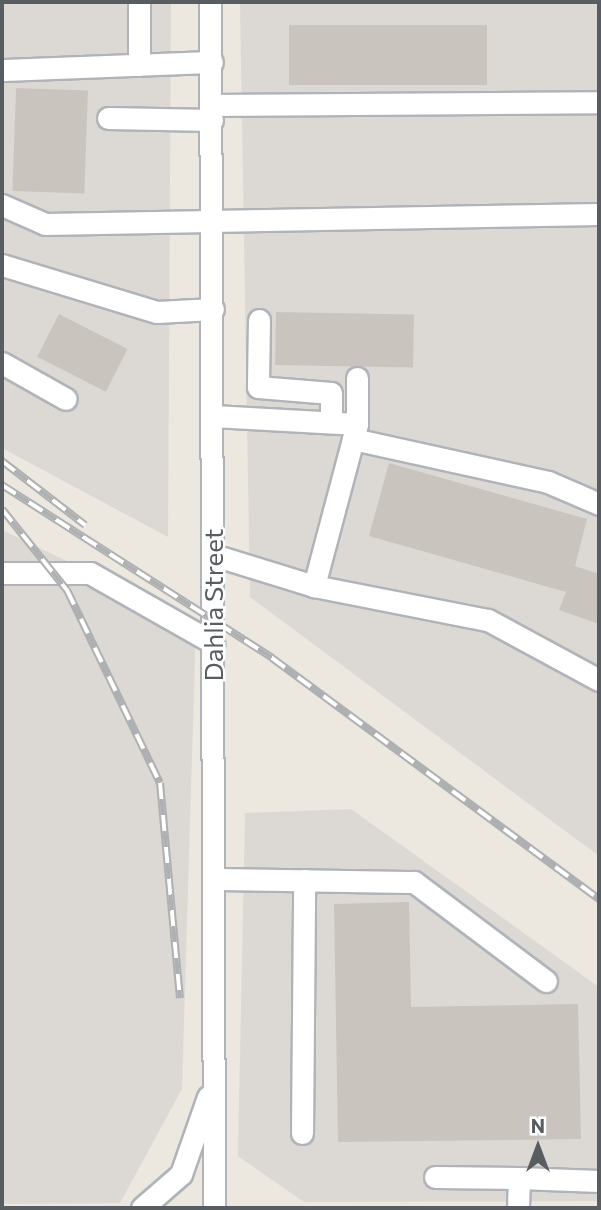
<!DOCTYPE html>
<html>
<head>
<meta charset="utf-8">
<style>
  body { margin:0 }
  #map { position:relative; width:601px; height:1210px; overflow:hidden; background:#ece7df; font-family:Commissioner,sans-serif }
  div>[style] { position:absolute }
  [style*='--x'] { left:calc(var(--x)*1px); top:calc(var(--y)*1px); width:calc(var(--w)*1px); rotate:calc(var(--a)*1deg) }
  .industrial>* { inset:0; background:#dcd9d4 }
  .building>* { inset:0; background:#c9c4be; transform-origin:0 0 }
  .roads { filter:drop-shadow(2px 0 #b0b4b8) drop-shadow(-2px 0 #b0b4b8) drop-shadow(0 2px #b0b4b8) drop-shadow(0 -2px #b0b4b8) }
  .minor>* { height:21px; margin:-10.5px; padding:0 10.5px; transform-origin:10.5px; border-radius:10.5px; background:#fff }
  .rail>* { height:8px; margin-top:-4px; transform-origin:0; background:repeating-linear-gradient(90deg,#fff 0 16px,#afb0b1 0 32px); box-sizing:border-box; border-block:2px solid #afb0b1 }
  span { translate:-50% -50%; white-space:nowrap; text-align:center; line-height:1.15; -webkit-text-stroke:5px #fff; paint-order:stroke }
  .street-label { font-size:26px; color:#585d61 }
  .frame { position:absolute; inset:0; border:4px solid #585d61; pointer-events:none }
  .north { position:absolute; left:503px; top:1112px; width:70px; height:70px; -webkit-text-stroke:5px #fff; paint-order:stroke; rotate:0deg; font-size:19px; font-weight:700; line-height:28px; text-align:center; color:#585d61 }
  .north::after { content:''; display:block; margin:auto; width:24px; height:32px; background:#585d61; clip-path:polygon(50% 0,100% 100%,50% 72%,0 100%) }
</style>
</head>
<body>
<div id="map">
  <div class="industrial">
    <div style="clip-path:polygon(2px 2px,171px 2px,168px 537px,2px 448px)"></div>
    <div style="clip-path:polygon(240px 2px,599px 2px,599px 856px,250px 597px)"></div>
    <div style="clip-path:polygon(2px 530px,196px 623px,182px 1089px,120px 1203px,2px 1204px)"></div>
    <div style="clip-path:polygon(351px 809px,599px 987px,599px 1201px,304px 1202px,238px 1156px,245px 813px)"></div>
  </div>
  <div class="building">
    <div style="left:487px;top:25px;width:60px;height:198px;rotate:90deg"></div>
    <div style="left:16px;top:88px;width:72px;height:103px;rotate:2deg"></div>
    <div style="left:276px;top:312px;width:138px;height:53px;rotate:1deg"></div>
    <div style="left:59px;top:314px;width:77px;height:48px;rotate:27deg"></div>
    <div style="clip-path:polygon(389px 463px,587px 519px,575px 566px,599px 574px,599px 624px,559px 610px,566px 592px,369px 536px)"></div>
    <div style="clip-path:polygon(409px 902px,411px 1007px,578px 1004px,581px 1139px,338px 1142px,334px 904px)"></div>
  </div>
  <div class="roads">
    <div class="minor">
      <div style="--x:139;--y:2;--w:63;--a:90"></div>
      <div style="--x:210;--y:2;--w:1206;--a:89.81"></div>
      <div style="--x:2;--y:70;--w:210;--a:-2.2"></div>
      <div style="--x:212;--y:105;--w:387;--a:-0.4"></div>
      <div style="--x:108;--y:118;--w:104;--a:1.1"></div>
      <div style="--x:2;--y:205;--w:47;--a:23.8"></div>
      <div style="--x:45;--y:224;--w:554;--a:-1.03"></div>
      <div style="--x:2;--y:265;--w:162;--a:16.9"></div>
      <div style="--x:157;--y:312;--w:56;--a:-3.1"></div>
      <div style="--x:259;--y:320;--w:67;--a:90.9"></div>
      <div style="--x:258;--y:387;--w:73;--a:4.7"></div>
      <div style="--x:331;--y:393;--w:29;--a:90"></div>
      <div style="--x:2;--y:363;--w:73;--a:29.4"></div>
      <div style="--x:213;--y:416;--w:144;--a:3.2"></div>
      <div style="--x:357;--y:424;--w:168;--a:104.9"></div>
      <div style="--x:314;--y:586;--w:106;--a:-162.9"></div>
      <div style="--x:357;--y:424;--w:46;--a:-90"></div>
      <div style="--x:353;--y:439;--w:200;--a:12.4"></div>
      <div style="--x:548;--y:482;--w:56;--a:23.3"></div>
      <div style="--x:2;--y:573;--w:88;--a:0"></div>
      <div style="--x:90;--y:573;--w:142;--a:29.6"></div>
      <div style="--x:314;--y:586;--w:177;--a:11.1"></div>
      <div style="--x:488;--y:620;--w:126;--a:28.4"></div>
      <div style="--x:214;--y:879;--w:200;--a:0.9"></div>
      <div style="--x:414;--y:882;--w:165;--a:36.9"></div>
      <div style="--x:302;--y:1133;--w:253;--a:-89.5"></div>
      <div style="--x:435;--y:1177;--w:84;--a:0.7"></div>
      <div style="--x:519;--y:1178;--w:30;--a:92"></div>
      <div style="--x:519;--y:1178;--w:80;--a:2.1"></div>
      <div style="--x:142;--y:1208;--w:52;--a:-41.1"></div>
      <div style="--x:181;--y:1174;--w:82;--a:-70.7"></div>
    </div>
  </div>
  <div class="rail">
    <div style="--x:2;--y:461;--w:105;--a:37.6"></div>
    <div style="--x:2;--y:485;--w:321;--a:32.6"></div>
    <div style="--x:272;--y:658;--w:406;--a:36.4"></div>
    <div style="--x:2;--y:509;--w:104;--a:51.3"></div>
    <div style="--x:67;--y:590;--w:214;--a:64.3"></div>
    <div style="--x:160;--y:783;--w:216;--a:84.7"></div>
  </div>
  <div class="street-label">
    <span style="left:213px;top:605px;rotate:-90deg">Dahlia Street</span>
  </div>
  <div class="frame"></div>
  <div class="north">N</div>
</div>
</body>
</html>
